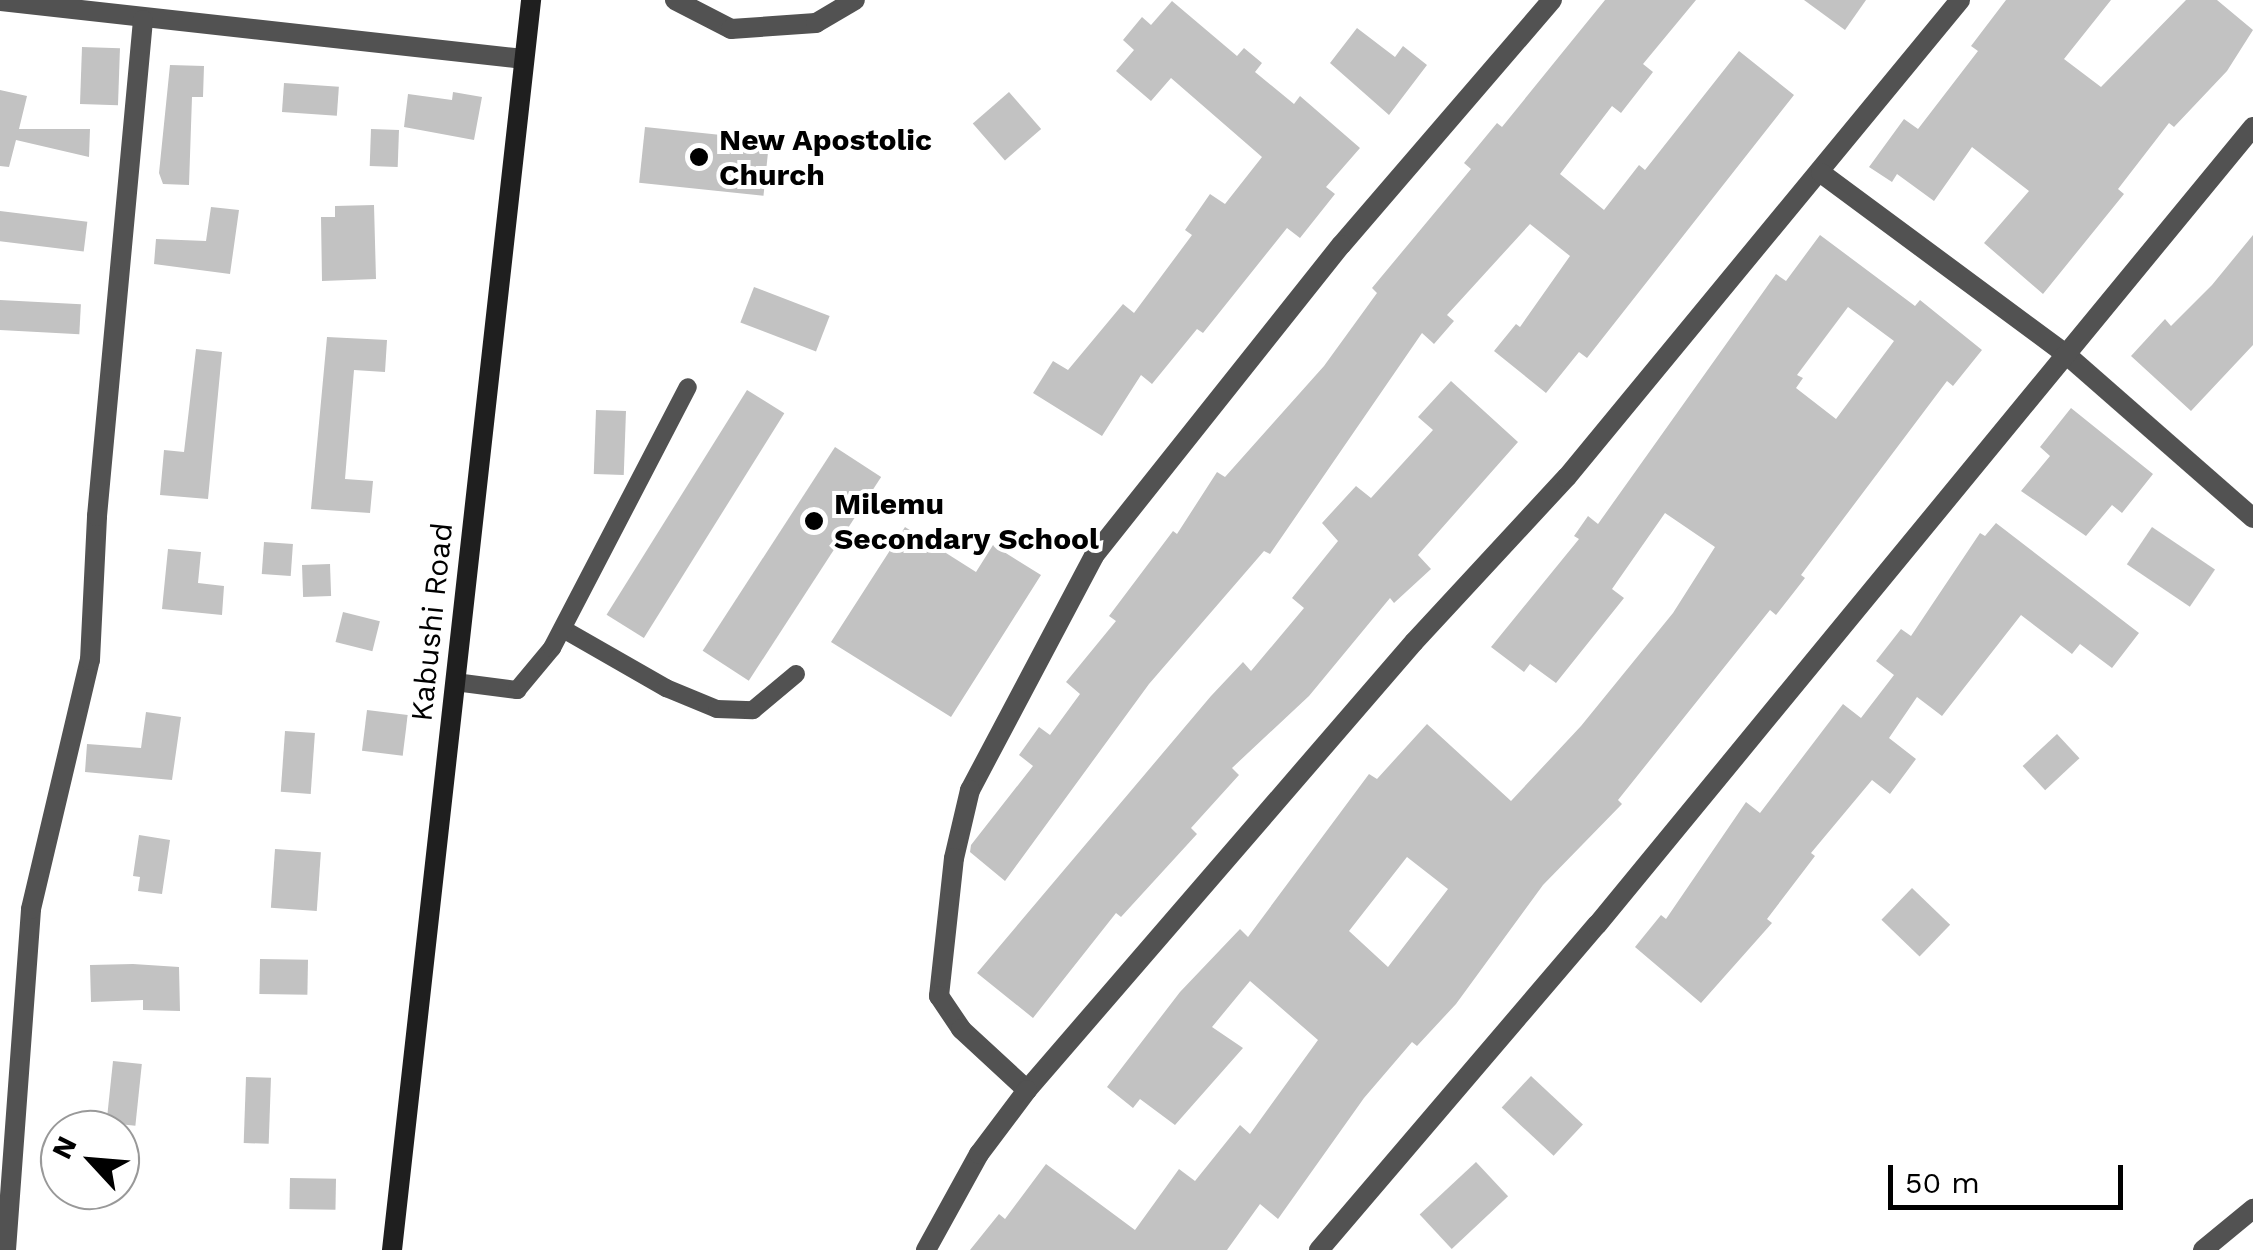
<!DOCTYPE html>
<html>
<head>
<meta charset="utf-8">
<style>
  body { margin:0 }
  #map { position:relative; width:2253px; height:1250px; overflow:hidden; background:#fff; font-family:"Work Sans",sans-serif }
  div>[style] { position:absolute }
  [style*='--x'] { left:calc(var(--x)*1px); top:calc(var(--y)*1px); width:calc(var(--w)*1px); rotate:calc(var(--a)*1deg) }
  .building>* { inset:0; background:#c2c2c2; transform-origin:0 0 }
  .service>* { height:18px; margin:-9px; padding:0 9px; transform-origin:9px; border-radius:9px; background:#525252 }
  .minor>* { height:20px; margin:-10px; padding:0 10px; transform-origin:10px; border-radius:10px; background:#525252 }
  .tertiary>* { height:20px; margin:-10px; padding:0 10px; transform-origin:10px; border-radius:10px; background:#525252 }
  .secondary>* { height:20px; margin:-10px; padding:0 10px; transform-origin:10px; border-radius:10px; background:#1f1f1f }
  .dots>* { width:28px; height:28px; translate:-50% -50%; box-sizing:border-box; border:5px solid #fff; border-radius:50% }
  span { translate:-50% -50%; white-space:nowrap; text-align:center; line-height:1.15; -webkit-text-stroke:8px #fff; paint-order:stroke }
  .poi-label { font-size:30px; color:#000; font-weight:700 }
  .left { translate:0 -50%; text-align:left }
  .street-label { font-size:30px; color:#000 }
  .north { position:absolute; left:40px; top:1110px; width:100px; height:100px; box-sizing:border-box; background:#fff; border:2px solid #999; border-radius:50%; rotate:296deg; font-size:28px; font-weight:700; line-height:40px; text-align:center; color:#000 }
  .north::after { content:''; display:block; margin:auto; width:35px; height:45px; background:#000; clip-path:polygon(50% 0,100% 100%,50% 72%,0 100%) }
  .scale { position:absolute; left:1888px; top:1165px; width:235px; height:45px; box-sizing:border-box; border:5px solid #000; border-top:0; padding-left:12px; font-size:30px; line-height:35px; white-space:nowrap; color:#000; -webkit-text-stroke:8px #fff; paint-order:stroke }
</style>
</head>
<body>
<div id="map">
  <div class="building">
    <div style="clip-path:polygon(1605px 0,1696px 0,1643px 64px,1653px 72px,1621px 113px,1612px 106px,1560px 174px,1604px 210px,1639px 165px,1645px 170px,1739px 51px,1794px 95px,1587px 358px,1579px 352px,1546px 393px,1494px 351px,1516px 324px,1520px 327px,1570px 256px,1530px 224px,1447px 315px,1454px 321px,1434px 344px,1422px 333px,1270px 554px,1264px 551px,1149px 684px,1005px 881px,970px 852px,971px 845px,1033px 766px,1019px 755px,1039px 727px,1050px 735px,1080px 694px,1066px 682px,1116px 621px,1109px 616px,1173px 531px,1177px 534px,1217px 472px,1225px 477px,1324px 366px,1377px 293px,1372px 288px,1471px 169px,1464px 163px,1497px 123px,1502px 127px)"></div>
    <div style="clip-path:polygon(1804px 0,1866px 0,1845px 30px)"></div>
    <div style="clip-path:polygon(2006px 0,2111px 0,2064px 59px,2101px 87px,2186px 0,2217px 0,2253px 30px,2227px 71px,2174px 127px,2169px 123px,2118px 189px,2124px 194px,2043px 294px,1984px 243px,2029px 191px,1972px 147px,1934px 201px,1897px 174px,1892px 182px,1869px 167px,1904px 119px,1918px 129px,1978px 51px,1971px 46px)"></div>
    <div style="clip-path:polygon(1172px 1px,1237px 56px,1244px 48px,1262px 63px,1255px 72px,1294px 104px,1300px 96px,1360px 148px,1326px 187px,1335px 194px,1300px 238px,1287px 228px,1203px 333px,1197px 329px,1152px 384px,1141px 375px,1102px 436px,1033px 393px,1053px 361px,1068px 370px,1123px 304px,1134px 313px,1192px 235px,1185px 230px,1210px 194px,1225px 204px,1262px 157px,1171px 78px,1151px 101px,1116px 71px,1134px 50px,1123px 40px,1142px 17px,1151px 25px)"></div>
    <div style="clip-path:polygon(1357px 28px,1395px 57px,1403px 46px,1427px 65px,1389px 115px,1330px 63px)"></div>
    <div style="left:82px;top:47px;width:38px;height:57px;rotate:2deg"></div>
    <div style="clip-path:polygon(170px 65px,204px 66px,203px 97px,192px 97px,189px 185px,163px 184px,159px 173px)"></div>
    <div style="left:284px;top:83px;width:55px;height:29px;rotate:4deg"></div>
    <div style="clip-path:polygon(0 90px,27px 96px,19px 129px,90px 129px,89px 157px,16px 140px,9px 167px,0 166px)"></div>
    <div style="clip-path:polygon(453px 92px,482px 97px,474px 140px,404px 127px,408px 94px,452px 100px)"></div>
    <div style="left:1009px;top:92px;width:49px;height:48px;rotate:49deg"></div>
    <div style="left:645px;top:127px;width:125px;height:56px;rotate:6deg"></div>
    <div style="left:371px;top:129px;width:28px;height:37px;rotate:2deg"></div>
    <div style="clip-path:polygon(374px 205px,376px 279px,322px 281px,321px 217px,335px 217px,335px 206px)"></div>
    <div style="clip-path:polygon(211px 207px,239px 210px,230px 274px,154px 264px,156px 239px,206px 241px)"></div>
    <div style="left:0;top:211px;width:88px;height:30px;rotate:7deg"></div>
    <div style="clip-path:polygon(evenodd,1820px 235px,1915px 306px,1920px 300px,1982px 350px,1953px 386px,1947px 381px,1801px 575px,1805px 578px,1776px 615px,1770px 610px,1618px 800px,1622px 804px,1543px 885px,1456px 1004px,1417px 1046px,1412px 1042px,1364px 1098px,1278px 1219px,1260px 1204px,1227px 1250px,970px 1250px,999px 1214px,1005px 1219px,1046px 1164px,1135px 1230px,1179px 1169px,1195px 1181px,1240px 1125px,1250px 1134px,1318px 1040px,1250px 981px,1212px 1027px,1243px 1048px,1175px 1125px,1140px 1099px,1133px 1108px,1107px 1087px,1180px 992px,1240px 929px,1248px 937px,1369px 774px,1377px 779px,1427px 724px,1511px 801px,1581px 726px,1673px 613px,1715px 547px,1665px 513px,1612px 589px,1624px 598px,1556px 683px,1530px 664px,1524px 672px,1491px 647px,1579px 539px,1574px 536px,1588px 516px,1598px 524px,1776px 274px,1786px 281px,1820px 235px,1848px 307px,1894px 341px,1836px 419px,1796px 388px,1803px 378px,1797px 375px,1848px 307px,1820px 235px,1407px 857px,1448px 889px,1388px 967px,1349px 931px,1407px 857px)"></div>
    <div style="clip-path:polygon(2253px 235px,2253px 345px,2191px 411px,2131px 356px,2165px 319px,2171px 326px,2212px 285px)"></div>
    <div style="left:754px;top:287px;width:81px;height:38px;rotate:21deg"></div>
    <div style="left:0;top:300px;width:81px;height:30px;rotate:3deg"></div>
    <div style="clip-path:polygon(327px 337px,387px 340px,385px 372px,354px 370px,345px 479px,373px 481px,370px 513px,311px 509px)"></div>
    <div style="clip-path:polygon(196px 349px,222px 352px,208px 499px,160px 495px,164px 450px,184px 452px)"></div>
    <div style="clip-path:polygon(1451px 381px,1518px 442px,1418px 555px,1431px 569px,1394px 603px,1390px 598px,1309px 696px,1232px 768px,1239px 775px,1191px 828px,1197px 834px,1121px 917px,1116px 913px,1033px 1018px,977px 973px,1211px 696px,1243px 662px,1251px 671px,1304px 608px,1292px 598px,1338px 541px,1322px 523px,1356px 486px,1371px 498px,1433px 430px,1418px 417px)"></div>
    <div style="left:747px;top:390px;width:44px;height:265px;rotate:32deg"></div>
    <div style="clip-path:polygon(2071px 408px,2153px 474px,2122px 513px,2112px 505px,2086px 536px,2021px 491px,2050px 456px,2040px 447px)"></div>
    <div style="left:596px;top:410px;width:30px;height:64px;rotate:2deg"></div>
    <div style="left:835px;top:447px;width:55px;height:243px;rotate:33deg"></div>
    <div style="clip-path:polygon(1996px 523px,2139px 633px,2112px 668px,2080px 644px,2072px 654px,2021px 615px,1942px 716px,1917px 697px,1889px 738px,1916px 759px,1890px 794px,1872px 780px,1811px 853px,1815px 856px,1767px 919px,1772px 923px,1701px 1003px,1635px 947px,1661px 915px,1666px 919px,1746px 802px,1760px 813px,1843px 704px,1861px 718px,1894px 675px,1876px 661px,1901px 629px,1911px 636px,1980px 533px,1985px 536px)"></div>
    <div style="clip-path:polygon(905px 527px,976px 572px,993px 545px,1041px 575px,951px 717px,831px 642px)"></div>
    <div style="left:2152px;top:527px;width:76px;height:45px;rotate:34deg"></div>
    <div style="left:264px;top:542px;width:29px;height:32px;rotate:4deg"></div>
    <div style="clip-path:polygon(168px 549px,201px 552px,198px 583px,224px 586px,222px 615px,162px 609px)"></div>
    <div style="left:330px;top:564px;width:32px;height:28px;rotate:88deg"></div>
    <div style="left:343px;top:612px;width:38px;height:31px;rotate:14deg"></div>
    <div style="left:367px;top:710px;width:41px;height:41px;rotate:7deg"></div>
    <div style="clip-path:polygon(146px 712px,181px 717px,172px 780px,85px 772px,87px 744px,141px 748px)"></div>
    <div style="left:285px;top:731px;width:30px;height:61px;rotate:4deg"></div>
    <div style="left:2057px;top:734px;width:33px;height:47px;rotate:47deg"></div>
    <div style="clip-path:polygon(139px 835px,170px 840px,162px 894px,138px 891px,140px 877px,133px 876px)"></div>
    <div style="left:275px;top:849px;width:46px;height:59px;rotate:4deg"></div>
    <div style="left:1912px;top:888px;width:53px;height:44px;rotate:44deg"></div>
    <div style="left:260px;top:959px;width:48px;height:35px;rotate:1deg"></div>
    <div style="clip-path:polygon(133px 964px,179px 967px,180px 1011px,143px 1010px,143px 1000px,91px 1002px,90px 965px)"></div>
    <div style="left:113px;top:1061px;width:29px;height:62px;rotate:6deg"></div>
    <div style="left:1531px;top:1076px;width:71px;height:43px;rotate:43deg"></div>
    <div style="left:246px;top:1077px;width:25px;height:66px;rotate:2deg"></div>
    <div style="left:1476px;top:1162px;width:47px;height:77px;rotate:47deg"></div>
    <div style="left:290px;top:1178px;width:46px;height:31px;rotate:1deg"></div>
  </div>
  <div class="service">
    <div style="--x:563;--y:629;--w:119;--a:29.8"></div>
    <div style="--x:666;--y:688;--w:55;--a:22.4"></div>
    <div style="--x:717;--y:709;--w:36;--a:2"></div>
    <div style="--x:753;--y:710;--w:56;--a:-39.9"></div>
    <div style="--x:455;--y:682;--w:63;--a:7.4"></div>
    <div style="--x:517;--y:690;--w:55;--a:-50.2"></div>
    <div style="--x:552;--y:648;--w:294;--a:-62.5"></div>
  </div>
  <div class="minor">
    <div style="--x:675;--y:0;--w:63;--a:27.4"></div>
    <div style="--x:731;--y:29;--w:85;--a:-4"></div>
    <div style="--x:816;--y:23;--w:45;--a:-30.5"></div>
    <div style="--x:1552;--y:0;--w:323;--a:130.7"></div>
    <div style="--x:1341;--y:245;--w:397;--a:128.5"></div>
    <div style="--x:1094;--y:556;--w:265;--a:117.9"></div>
    <div style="--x:970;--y:790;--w:70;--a:103.2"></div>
    <div style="--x:954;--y:858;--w:139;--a:96.2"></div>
    <div style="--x:939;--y:996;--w:40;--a:56"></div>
    <div style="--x:961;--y:1029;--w:90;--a:42.7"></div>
    <div style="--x:1027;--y:1090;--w:592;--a:-49.18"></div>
    <div style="--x:1414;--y:642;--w:225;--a:-47.2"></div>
    <div style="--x:1567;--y:477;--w:618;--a:-50.51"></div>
    <div style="--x:0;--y:1;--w:527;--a:6.32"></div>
    <div style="--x:1821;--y:173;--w:307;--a:36.5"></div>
    <div style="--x:2068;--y:356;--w:246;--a:41.2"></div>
    <div style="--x:6;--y:1250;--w:342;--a:-85.8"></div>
    <div style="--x:31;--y:909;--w:256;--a:-76.7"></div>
    <div style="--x:90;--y:660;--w:144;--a:-87.2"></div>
    <div style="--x:97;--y:516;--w:498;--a:-84.7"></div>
    <div style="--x:926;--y:1250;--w:110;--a:-61.1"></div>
    <div style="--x:979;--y:1154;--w:80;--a:-53.1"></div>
    <div style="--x:1319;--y:1250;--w:428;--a:-49.5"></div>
    <div style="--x:1597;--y:925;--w:1033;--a:-50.58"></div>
  </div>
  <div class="tertiary">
    <div style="--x:2203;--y:1250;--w:65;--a:-39.4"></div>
  </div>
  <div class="secondary">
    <div style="--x:392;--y:1250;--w:1258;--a:-83.65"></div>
  </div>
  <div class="dots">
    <div style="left:699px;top:157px;background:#000"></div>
    <div style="left:814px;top:521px;background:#000"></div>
  </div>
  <div class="poi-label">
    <span class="left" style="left:719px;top:157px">New Apostolic<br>Church</span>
    <span class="left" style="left:834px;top:521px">Milemu<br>Secondary School</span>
  </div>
  <div class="street-label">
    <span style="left:432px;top:622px;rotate:-84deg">Kabushi Road</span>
  </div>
  <div class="north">N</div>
  <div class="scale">50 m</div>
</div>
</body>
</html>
